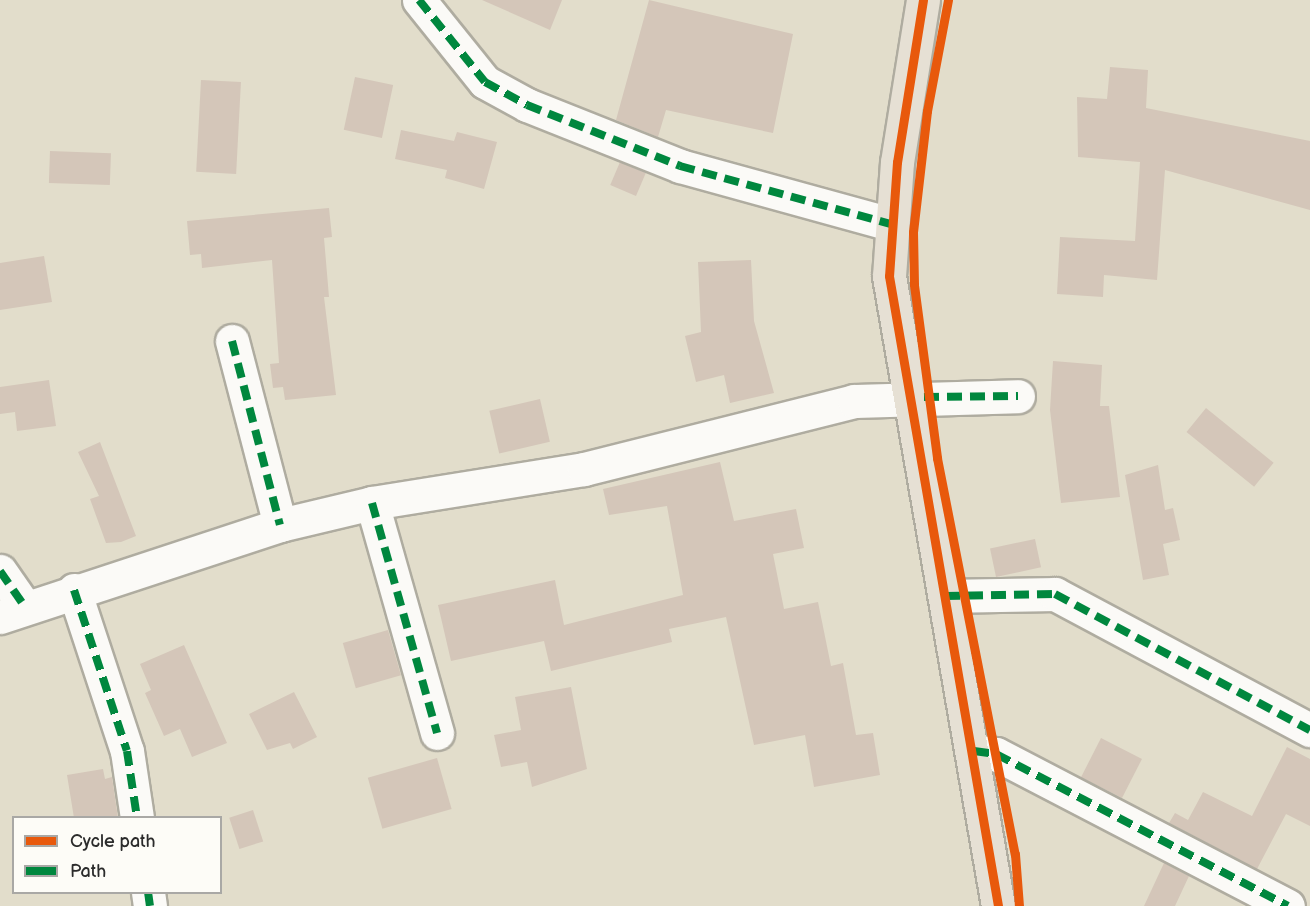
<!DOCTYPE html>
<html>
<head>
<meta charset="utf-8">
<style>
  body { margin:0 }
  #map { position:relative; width:1310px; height:906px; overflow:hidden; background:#e2ddcb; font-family:"Balsamiq Sans",sans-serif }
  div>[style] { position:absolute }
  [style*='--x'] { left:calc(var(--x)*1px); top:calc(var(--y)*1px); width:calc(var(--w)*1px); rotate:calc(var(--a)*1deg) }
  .building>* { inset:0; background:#d4c6b9; transform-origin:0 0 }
  .roads { filter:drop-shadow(2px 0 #afaca0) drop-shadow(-2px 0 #afaca0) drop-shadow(0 2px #afaca0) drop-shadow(0 -2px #afaca0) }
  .minor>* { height:33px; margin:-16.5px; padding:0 16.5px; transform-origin:16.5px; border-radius:16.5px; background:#fbfaf7 }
  .primary>* { height:33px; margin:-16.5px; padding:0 16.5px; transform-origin:16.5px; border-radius:16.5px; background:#e6e0d4 }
  .quiet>* { height:8px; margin-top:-4px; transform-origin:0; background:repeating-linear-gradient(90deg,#00873e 0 15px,transparent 0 23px) }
  .cycleway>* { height:9px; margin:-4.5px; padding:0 4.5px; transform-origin:4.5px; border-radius:4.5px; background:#e8590c }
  span { translate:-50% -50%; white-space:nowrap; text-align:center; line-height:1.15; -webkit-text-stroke:5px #fdfcf7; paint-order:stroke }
  .legend { position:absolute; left:12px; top:816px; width:210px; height:78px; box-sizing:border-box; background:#fdfcf7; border:2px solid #a9a8a5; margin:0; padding:8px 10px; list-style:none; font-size:18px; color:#2b2b2b }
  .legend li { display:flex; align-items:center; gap:12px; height:30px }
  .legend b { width:30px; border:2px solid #a9a8a5 }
</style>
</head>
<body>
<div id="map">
  <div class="building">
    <div style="clip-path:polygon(482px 0,562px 0,550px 30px)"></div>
    <div style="clip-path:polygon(649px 0,793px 34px,773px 133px,666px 110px,658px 137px,616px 120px)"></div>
    <div style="clip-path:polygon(1110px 67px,1148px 70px,1146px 108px,1310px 141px,1310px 210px,1165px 170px,1157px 280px,1104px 275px,1103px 297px,1057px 294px,1060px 237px,1135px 241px,1140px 162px,1078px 157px,1077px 97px,1107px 99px)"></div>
    <div style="left:355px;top:77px;width:39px;height:54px;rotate:12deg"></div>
    <div style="left:201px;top:80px;width:40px;height:92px;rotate:3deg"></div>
    <div style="clip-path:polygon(401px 130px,454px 141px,457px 132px,497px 142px,484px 189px,445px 178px,447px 170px,395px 159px)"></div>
    <div style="left:50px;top:151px;width:61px;height:32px;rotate:2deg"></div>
    <div style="left:620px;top:162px;width:28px;height:25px;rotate:23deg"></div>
    <div style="clip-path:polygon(329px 208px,332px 237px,324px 238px,329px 297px,324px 297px,336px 395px,285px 400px,283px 387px,273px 388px,270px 364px,279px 363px,272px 260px,202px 268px,201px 254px,190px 255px,187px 221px)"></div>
    <div style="clip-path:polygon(44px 256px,52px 302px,0 310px,0 263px)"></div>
    <div style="clip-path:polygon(751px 260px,754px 321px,774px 393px,730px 403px,724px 375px,696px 382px,685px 336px,701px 332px,698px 262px)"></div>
    <div style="clip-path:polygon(1053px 361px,1102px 365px,1100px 406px,1109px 406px,1120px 497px,1061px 503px,1050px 410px)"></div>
    <div style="clip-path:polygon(49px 380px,56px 426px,17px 431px,15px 412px,0 414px,0 387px)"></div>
    <div style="left:540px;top:399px;width:44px;height:52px;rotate:77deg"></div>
    <div style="left:1206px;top:408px;width:87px;height:31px;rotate:39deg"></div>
    <div style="clip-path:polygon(100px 442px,136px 536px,121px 542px,106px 543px,90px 499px,99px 496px,78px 452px)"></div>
    <div style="clip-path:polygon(720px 462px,734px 521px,796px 509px,804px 548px,773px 554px,784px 609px,818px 602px,831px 666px,843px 663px,856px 735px,873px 733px,880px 775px,814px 787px,805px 735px,754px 745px,726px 617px,669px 629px,672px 642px,551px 671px,544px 641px,451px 661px,438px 605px,555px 580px,564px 625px,683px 595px,667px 506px,609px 515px,603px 489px)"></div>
    <div style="clip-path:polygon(1158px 465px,1165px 510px,1173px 508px,1180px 540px,1163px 544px,1169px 575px,1143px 580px,1125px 475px)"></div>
    <div style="left:1035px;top:539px;width:29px;height:46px;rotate:78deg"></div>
    <div style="left:388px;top:630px;width:47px;height:47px;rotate:74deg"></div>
    <div style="clip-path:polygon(184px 645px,227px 743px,192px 757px,180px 729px,164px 736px,145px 693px,151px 690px,140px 664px)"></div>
    <div style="clip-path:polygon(571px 687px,587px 769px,532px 787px,527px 762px,501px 767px,494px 735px,521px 730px,515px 697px)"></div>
    <div style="clip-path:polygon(294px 692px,317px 737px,293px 749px,290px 743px,267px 750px,249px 714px)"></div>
    <div style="left:1101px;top:738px;width:46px;height:44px;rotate:27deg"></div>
    <div style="clip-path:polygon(1287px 747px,1310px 759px,1310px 826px,1286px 814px,1257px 869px,1169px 823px,1175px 813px,1188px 820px,1203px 792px,1252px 816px)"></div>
    <div style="left:437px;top:758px;width:53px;height:72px;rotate:74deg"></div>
    <div style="clip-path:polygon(103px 769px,105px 779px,112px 777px,118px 818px,74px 818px,67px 775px)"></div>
    <div style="left:253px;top:810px;width:33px;height:25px;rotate:72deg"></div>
    <div style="clip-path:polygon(1164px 863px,1189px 876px,1175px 906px,1144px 906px)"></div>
  </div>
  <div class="roads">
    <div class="minor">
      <div style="--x:419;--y:0;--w:105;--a:51.2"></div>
      <div style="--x:485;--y:82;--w:48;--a:28.7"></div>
      <div style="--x:527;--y:105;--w:165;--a:21.7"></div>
      <div style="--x:680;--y:166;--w:218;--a:15.4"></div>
      <div style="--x:232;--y:341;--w:190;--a:75.4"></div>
      <div style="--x:372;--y:503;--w:239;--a:74.2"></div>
      <div style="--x:0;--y:571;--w:44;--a:55.2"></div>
      <div style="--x:74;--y:590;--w:169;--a:71.8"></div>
      <div style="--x:127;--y:751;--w:68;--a:81.5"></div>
      <div style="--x:945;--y:596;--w:110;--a:-1"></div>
      <div style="--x:1055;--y:594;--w:289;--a:28.1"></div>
      <div style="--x:0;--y:617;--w:295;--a:-18.2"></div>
      <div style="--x:280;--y:525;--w:95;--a:-13.4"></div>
      <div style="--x:372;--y:503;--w:215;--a:-9.1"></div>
      <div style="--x:584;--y:469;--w:278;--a:-14.1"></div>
      <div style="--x:854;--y:401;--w:164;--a:-1.7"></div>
      <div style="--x:974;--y:751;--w:22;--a:8"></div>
      <div style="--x:996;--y:754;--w:329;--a:27.5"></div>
      <div style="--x:148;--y:892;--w:14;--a:82"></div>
    </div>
    <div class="primary">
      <div style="--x:923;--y:0;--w:164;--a:99.1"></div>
      <div style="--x:897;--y:162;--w:114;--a:94"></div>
      <div style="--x:889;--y:276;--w:639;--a:80.18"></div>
    </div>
  </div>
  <div class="quiet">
    <div style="--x:419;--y:0;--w:105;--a:51.2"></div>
    <div style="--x:485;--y:82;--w:48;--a:28.7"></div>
    <div style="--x:527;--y:105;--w:165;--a:21.7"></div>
    <div style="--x:680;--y:166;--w:218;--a:15.4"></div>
    <div style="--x:232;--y:341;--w:190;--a:75.4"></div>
    <div style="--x:924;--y:397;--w:94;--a:-0.6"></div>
    <div style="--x:372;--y:503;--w:239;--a:74.2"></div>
    <div style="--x:0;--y:571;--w:44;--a:55.2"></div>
    <div style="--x:74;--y:590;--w:169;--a:71.8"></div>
    <div style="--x:127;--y:751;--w:68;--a:81.5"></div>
    <div style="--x:945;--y:596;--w:110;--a:-1"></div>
    <div style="--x:1055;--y:594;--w:289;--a:28.1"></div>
    <div style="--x:974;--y:751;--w:22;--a:8"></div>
    <div style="--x:996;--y:754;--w:329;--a:27.5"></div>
    <div style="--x:148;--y:892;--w:14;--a:82"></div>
  </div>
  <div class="cycleway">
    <div style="--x:923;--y:0;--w:164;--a:99.1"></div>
    <div style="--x:897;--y:162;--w:114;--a:94"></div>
    <div style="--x:889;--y:276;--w:639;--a:80.18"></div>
    <div style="--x:948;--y:0;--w:113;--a:100.7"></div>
    <div style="--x:927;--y:111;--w:122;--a:96.6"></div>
    <div style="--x:913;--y:232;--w:53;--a:88.9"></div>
    <div style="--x:914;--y:285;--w:175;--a:82.4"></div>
    <div style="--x:937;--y:458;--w:404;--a:78.9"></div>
    <div style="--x:1015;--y:854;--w:52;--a:85.6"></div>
  </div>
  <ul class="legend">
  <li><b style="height:8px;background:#e8590c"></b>Cycle path</li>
  <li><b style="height:8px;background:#00873e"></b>Path</li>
  </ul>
</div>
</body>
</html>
